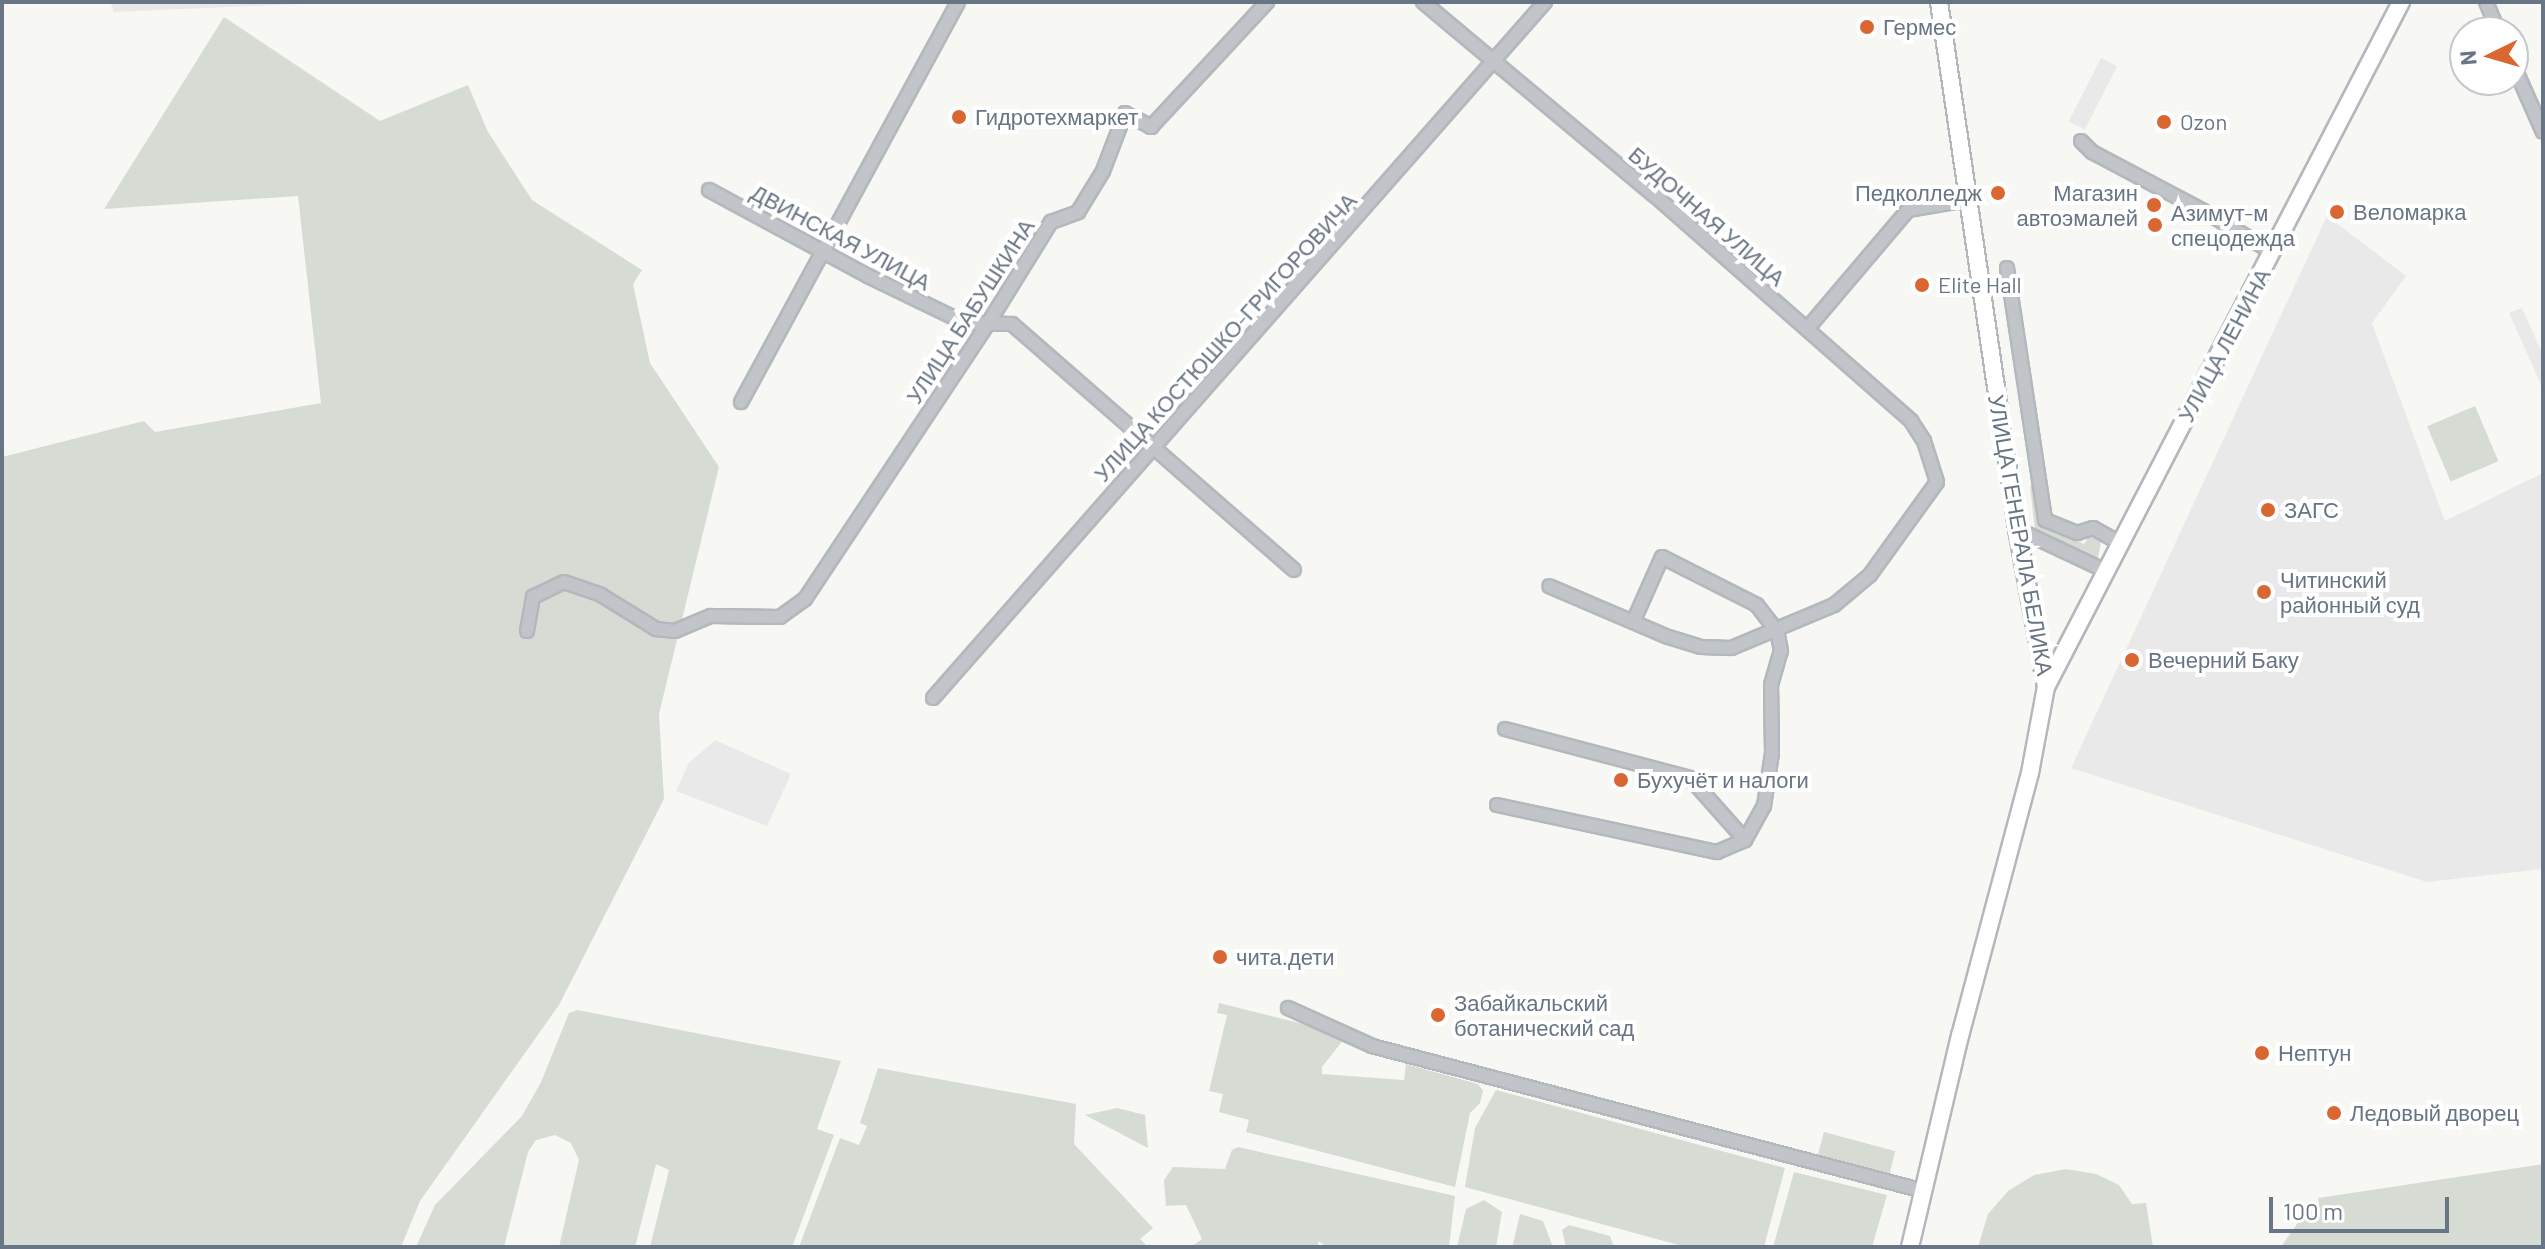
<!DOCTYPE html>
<html>
<head>
<meta charset="utf-8">
<style>
  body { margin:0 }
  #map { position:relative; width:2545px; height:1249px; overflow:hidden; background:#f7f7f4; font-family:Barlow,sans-serif }
  div>[style] { position:absolute }
  [style*='--x'] { left:calc(var(--x)*1px); top:calc(var(--y)*1px); width:calc(var(--w)*1px); rotate:calc(var(--a)*1deg) }
  .built>* { inset:0; background:#e8e9e8; transform-origin:0 0 }
  .green>* { inset:0; background:#d6dcd4; transform-origin:0 0 }
  .roads { filter:drop-shadow(2px 0 #b3b8bd) drop-shadow(-2px 0 #b3b8bd) drop-shadow(0 2px #b3b8bd) drop-shadow(0 -2px #b3b8bd) }
  .street>* { height:12px; margin:-6px; padding:0 6px; transform-origin:6px; border-radius:6px; background:#c1c4c8 }
  .secondary>* { height:16px; margin:-8px; padding:0 8px; transform-origin:8px; border-radius:8px; background:#fff }
  .dots>* { width:22px; height:22px; translate:-50% -50%; box-sizing:border-box; border:4px solid #fff; border-radius:50% }
  span { translate:-50% -50%; white-space:nowrap; text-align:center; line-height:1.15; -webkit-text-stroke:8px #fff; paint-order:stroke }
  .poi-label { font-size:22px; color:#687584 }
  .left { translate:0 -50%; text-align:left }
  .right { translate:-100% -50%; text-align:right }
  .street-label { font-size:22px; color:#687584 }
  .frame { position:absolute; inset:0; border:4px solid #687584; pointer-events:none }
  .north { position:absolute; left:2449px; top:16px; width:80px; height:80px; box-sizing:border-box; background:#fff; border:2px solid #c3c8ce; border-radius:50%; rotate:265deg; font-size:22px; font-weight:700; line-height:32px; text-align:center; color:#687584 }
  .north::after { content:''; display:block; margin:auto; width:28px; height:36px; background:#da6631; clip-path:polygon(50% 0,100% 100%,50% 72%,0 100%) }
  .scale { position:absolute; left:2269px; top:1197px; width:180px; height:36px; box-sizing:border-box; border:4px solid #687584; border-top:0; padding-left:10px; font-size:24px; line-height:28px; white-space:nowrap; color:#687584; -webkit-text-stroke:6px #fff; paint-order:stroke }
</style>
</head>
<body>
<div id="map">
  <div class="built">
    <div style="clip-path:polygon(110px 2px,345px 2px,114px 12px)"></div>
    <div style="left:2101px;top:58px;width:18px;height:71px;rotate:27deg"></div>
    <div style="clip-path:polygon(2327px 216px,2406px 276px,2372px 323px,2445px 521px,2543px 473px,2543px 869px,2427px 882px,2071px 768px)"></div>
    <div style="clip-path:polygon(2522px 308px,2543px 355px,2543px 389px,2509px 313px)"></div>
    <div style="clip-path:polygon(715px 740px,791px 774px,767px 826px,676px 791px,689px 763px)"></div>
  </div>
  <div class="green">
    <div style="clip-path:polygon(224px 17px,380px 121px,468px 85px,488px 132px,532px 200px,642px 270px,633px 284px,650px 363px,719px 467px,659px 714px,664px 799px,559px 1005px,420px 1201px,401px 1247px,2px 1247px,2px 457px,144px 421px,155px 432px,321px 403px,298px 196px,104px 209px)"></div>
    <div style="left:2475px;top:406px;width:60px;height:52px;rotate:67deg"></div>
    <div style="clip-path:polygon(2034px 485px,2037px 522px,2084px 544px,2089px 537px,2101px 541px,2098px 558px,2091px 558px,2060px 545px,2035px 530px,2030px 486px)"></div>
    <div style="clip-path:polygon(1219px 1003px,1327px 1030px,1344px 1039px,1322px 1067px,1322px 1074px,1404px 1080px,1406px 1064px,1478px 1084px,1483px 1091px,1480px 1103px,1470px 1113px,1455px 1187px,1246px 1132px,1249px 1120px,1219px 1112px,1223px 1094px,1209px 1091px,1227px 1015px,1217px 1013px)"></div>
    <div style="clip-path:polygon(577px 1010px,841px 1061px,817px 1129px,834px 1135px,792px 1247px,650px 1247px,669px 1170px,656px 1164px,635px 1247px,559px 1247px,579px 1160px,571px 1143px,555px 1135px,536px 1140px,528px 1152px,504px 1247px,416px 1247px,435px 1205px,522px 1116px,541px 1082px,569px 1013px)"></div>
    <div style="clip-path:polygon(878px 1068px,1076px 1104px,1074px 1144px,1153px 1228px,1140px 1239px,1148px 1247px,799px 1247px,840px 1138px,859px 1145px,867px 1126px,860px 1123px)"></div>
    <div style="clip-path:polygon(1496px 1090px,1785px 1168px,1764px 1247px,1686px 1247px,1465px 1187px,1475px 1128px)"></div>
    <div style="clip-path:polygon(1117px 1108px,1145px 1115px,1148px 1148px,1085px 1115px)"></div>
    <div style="left:1824px;top:1132px;width:74px;height:27px;rotate:15deg"></div>
    <div style="clip-path:polygon(1238px 1147px,1455px 1196px,1449px 1247px,1326px 1247px,1319px 1241px,1317px 1247px,1191px 1247px,1202px 1239px,1186px 1205px,1166px 1206px,1164px 1180px,1173px 1167px,1225px 1169px,1232px 1150px)"></div>
    <div style="clip-path:polygon(2543px 1164px,2543px 1247px,2281px 1247px,2299px 1221px,2319px 1205px,2318px 1198px)"></div>
    <div style="clip-path:polygon(2066px 1169px,2096px 1174px,2119px 1185px,2132px 1204px,2146px 1203px,2153px 1247px,1978px 1247px,1988px 1214px,2008px 1191px,2034px 1175px)"></div>
    <div style="clip-path:polygon(1794px 1172px,1887px 1195px,1872px 1247px,1773px 1247px)"></div>
    <div style="clip-path:polygon(1484px 1200px,1502px 1212px,1496px 1247px,1457px 1247px,1466px 1209px)"></div>
    <div style="clip-path:polygon(1520px 1214px,1543px 1221px,1553px 1247px,1515px 1247px,1513px 1244px)"></div>
    <div style="clip-path:polygon(1569px 1225px,1610px 1236px,1614px 1247px,1566px 1247px,1562px 1230px)"></div>
  </div>
  <div class="roads">
    <div class="street">
      <div style="--x:1423;--y:2;--w:300;--a:39.9"></div>
      <div style="--x:1653;--y:194;--w:344;--a:41.3"></div>
      <div style="--x:1911;--y:421;--w:24;--a:57"></div>
      <div style="--x:1924;--y:441;--w:43;--a:72.4"></div>
      <div style="--x:1937;--y:482;--w:115;--a:125.8"></div>
      <div style="--x:1870;--y:575;--w:47;--a:140.2"></div>
      <div style="--x:1834;--y:605;--w:112;--a:157.3"></div>
      <div style="--x:1731;--y:648;--w:30;--a:-178"></div>
      <div style="--x:1701;--y:647;--w:34;--a:-163"></div>
      <div style="--x:1668;--y:637;--w:129;--a:-156.8"></div>
      <div style="--x:2486;--y:2;--w:33;--a:67"></div>
      <div style="--x:2513;--y:64;--w:74;--a:66.2"></div>
      <div style="--x:2081;--y:141;--w:16;--a:45"></div>
      <div style="--x:2092;--y:152;--w:135;--a:27.9"></div>
      <div style="--x:2211;--y:215;--w:71;--a:31.2"></div>
      <div style="--x:709;--y:190;--w:181;--a:28.4"></div>
      <div style="--x:868;--y:276;--w:108;--a:25.9"></div>
      <div style="--x:965;--y:323;--w:47;--a:1.2"></div>
      <div style="--x:1012;--y:324;--w:374;--a:41.1"></div>
      <div style="--x:2007;--y:268;--w:255;--a:81.4"></div>
      <div style="--x:2045;--y:520;--w:35;--a:22"></div>
      <div style="--x:2077;--y:533;--w:17;--a:-17"></div>
      <div style="--x:2093;--y:528;--w:31;--a:29"></div>
      <div style="--x:1807;--y:329;--w:156;--a:-49.7"></div>
      <div style="--x:1908;--y:210;--w:61;--a:-9.5"></div>
      <div style="--x:741;--y:402;--w:455;--a:-61.5"></div>
      <div style="--x:2017;--y:529;--w:98;--a:25.3"></div>
      <div style="--x:527;--y:631;--w:35;--a:-80"></div>
      <div style="--x:533;--y:597;--w:34;--a:-26"></div>
      <div style="--x:564;--y:582;--w:39;--a:19"></div>
      <div style="--x:601;--y:595;--w:65;--a:31.7"></div>
      <div style="--x:656;--y:629;--w:19;--a:6"></div>
      <div style="--x:675;--y:631;--w:39;--a:-23"></div>
      <div style="--x:711;--y:616;--w:69;--a:0.8"></div>
      <div style="--x:780;--y:617;--w:31;--a:-36"></div>
      <div style="--x:805;--y:599;--w:333;--a:-56.4"></div>
      <div style="--x:989;--y:322;--w:118;--a:-58.2"></div>
      <div style="--x:1051;--y:222;--w:29;--a:-20"></div>
      <div style="--x:1078;--y:212;--w:48;--a:-58.6"></div>
      <div style="--x:1103;--y:171;--w:62;--a:-69.2"></div>
      <div style="--x:1125;--y:113;--w:30;--a:28"></div>
      <div style="--x:1151;--y:127;--w:171;--a:-47.1"></div>
      <div style="--x:933;--y:698;--w:927;--a:-48.67"></div>
      <div style="--x:1505;--y:729;--w:191;--a:14.8"></div>
      <div style="--x:1690;--y:778;--w:83;--a:48.4"></div>
      <div style="--x:1497;--y:805;--w:225;--a:12.1"></div>
      <div style="--x:1717;--y:852;--w:30;--a:-23"></div>
      <div style="--x:1745;--y:840;--w:39;--a:-61"></div>
      <div style="--x:1764;--y:806;--w:54;--a:-81.4"></div>
      <div style="--x:1772;--y:753;--w:68;--a:-90.8"></div>
      <div style="--x:1771;--y:685;--w:35;--a:-74"></div>
      <div style="--x:1781;--y:651;--w:20;--a:-101"></div>
      <div style="--x:1777;--y:631;--w:33;--a:-128"></div>
      <div style="--x:1757;--y:605;--w:106;--a:-153.2"></div>
      <div style="--x:1662;--y:557;--w:71;--a:114"></div>
      <div style="--x:1288;--y:1008;--w:92;--a:24.3"></div>
      <div style="--x:1372;--y:1046;--w:571;--a:14.72"></div>
    </div>
    <div class="secondary">
      <div style="--x:2046;--y:687;--w:772;--a:-62.6"></div>
      <div style="--x:1910;--y:1247;--w:217;--a:-76.7"></div>
      <div style="--x:1960;--y:1036;--w:272;--a:-75.1"></div>
      <div style="--x:2030;--y:773;--w:87;--a:-79.5"></div>
      <div style="--x:2046;--y:687;--w:161;--a:-100.4"></div>
      <div style="--x:2017;--y:529;--w:533;--a:-98.42"></div>
    </div>
  </div>
  <div class="dots">
    <div style="left:1867px;top:27px;background:#da6631"></div>
    <div style="left:959px;top:117px;background:#da6631"></div>
    <div style="left:2164px;top:122px;background:#da6631"></div>
    <div style="left:1998px;top:193px;background:#da6631"></div>
    <div style="left:2154px;top:205px;background:#da6631"></div>
    <div style="left:2337px;top:212px;background:#da6631"></div>
    <div style="left:2155px;top:225px;background:#da6631"></div>
    <div style="left:1922px;top:285px;background:#da6631"></div>
    <div style="left:2268px;top:510px;background:#da6631"></div>
    <div style="left:2264px;top:592px;background:#da6631"></div>
    <div style="left:2132px;top:660px;background:#da6631"></div>
    <div style="left:1621px;top:780px;background:#da6631"></div>
    <div style="left:1220px;top:957px;background:#da6631"></div>
    <div style="left:1438px;top:1015px;background:#da6631"></div>
    <div style="left:2262px;top:1053px;background:#da6631"></div>
    <div style="left:2334px;top:1113px;background:#da6631"></div>
  </div>
  <div class="poi-label">
    <span class="left" style="left:1883px;top:27px">Гермес</span>
    <span class="left" style="left:975px;top:117px">Гидротехмаркет</span>
    <span class="left" style="left:2180px;top:122px">Ozon</span>
    <span class="right" style="left:2138px;top:205px">Магазин<br>автоэмалей</span>
    <span class="right" style="left:1982px;top:193px">Педколледж</span>
    <span class="left" style="left:2171px;top:225px">Азимут-м<br>спецодежда</span>
    <span class="left" style="left:2353px;top:212px">Веломарка</span>
    <span class="left" style="left:1938px;top:285px">Elite Hall</span>
    <span class="left" style="left:2284px;top:510px">ЗАГС</span>
    <span class="left" style="left:2280px;top:592px">Читинский<br>районный суд</span>
    <span class="left" style="left:2148px;top:660px">Вечерний Баку</span>
    <span class="left" style="left:1637px;top:780px">Бухучёт и налоги</span>
    <span class="left" style="left:1236px;top:957px">чита.дети</span>
    <span class="left" style="left:1454px;top:1015px">Забайкальский<br>ботанический сад</span>
    <span class="left" style="left:2278px;top:1053px">Нептун</span>
    <span class="left" style="left:2350px;top:1113px">Ледовый дворец</span>
  </div>
  <div class="street-label">
    <span style="left:1707px;top:216px;rotate:41deg">БУДОЧНАЯ УЛИЦА</span>
    <span style="left:841px;top:237px;rotate:28deg">ДВИНСКАЯ УЛИЦА</span>
    <span style="left:970px;top:311px;rotate:-57deg">УЛИЦА БАБУШКИНА</span>
    <span style="left:1225px;top:337px;rotate:-48deg">УЛИЦА КОСТЮШКО-ГРИГОРОВИЧА</span>
    <span style="left:2224px;top:345px;rotate:-62deg">УЛИЦА ЛЕНИНА</span>
    <span style="left:2021px;top:535px;rotate:80deg">УЛИЦА ГЕНЕРАЛА БЕЛИКА</span>
  </div>
  <div class="frame"></div>
  <div class="north">N</div>
  <div class="scale">100 m</div>
</div>
</body>
</html>
